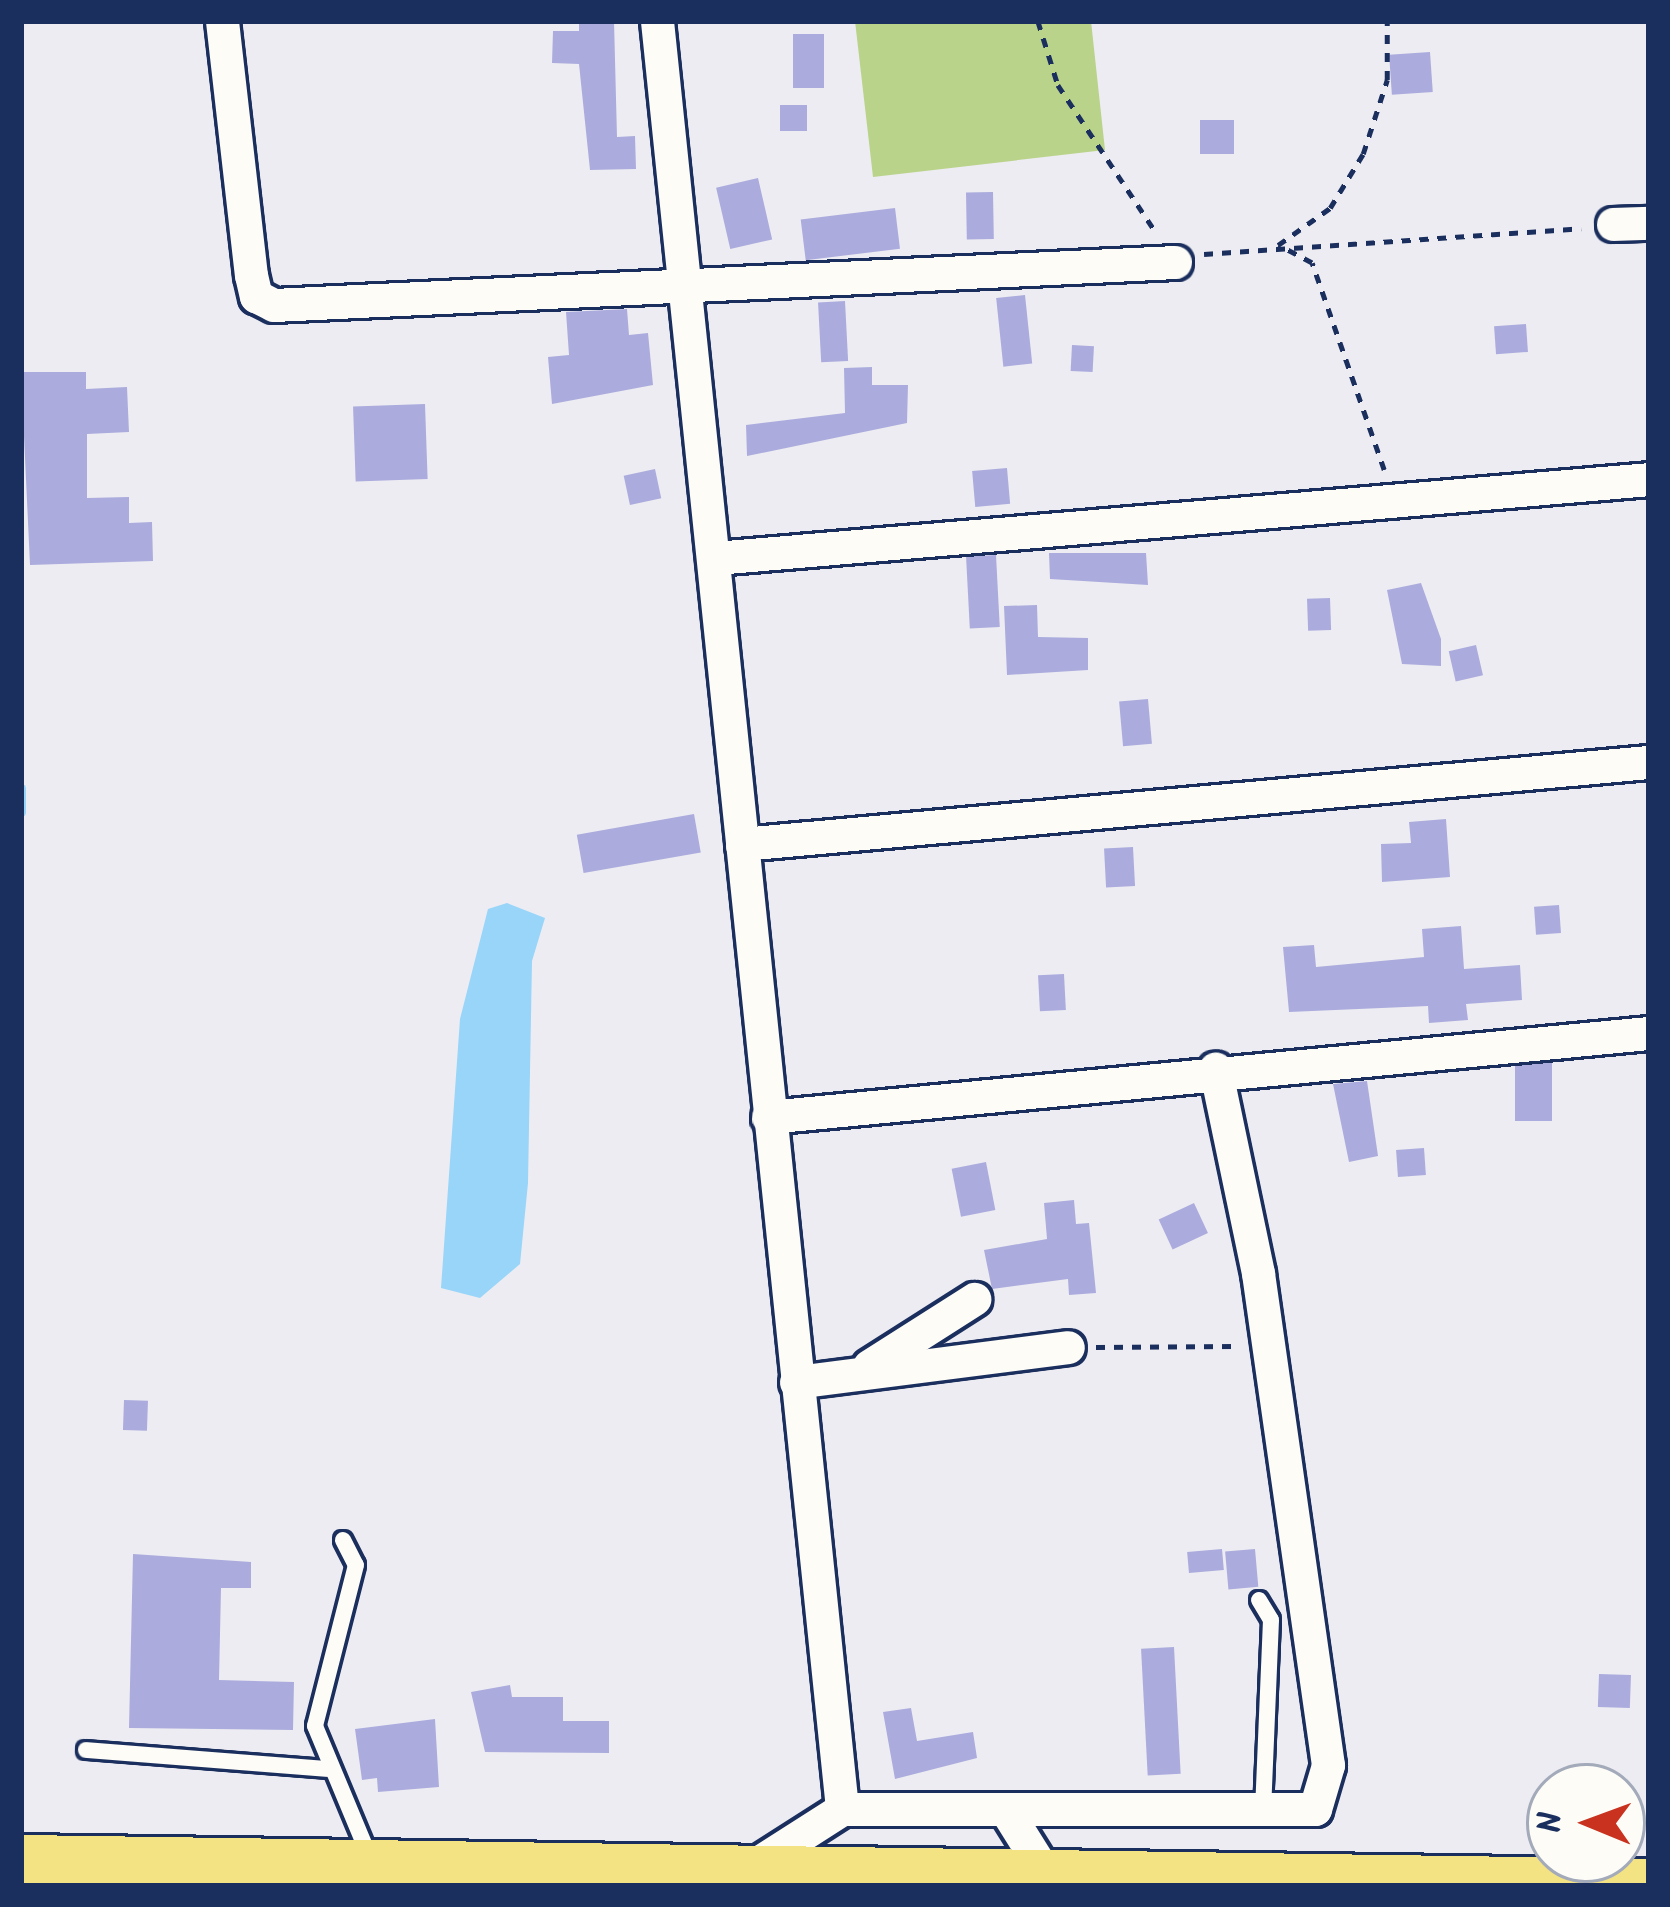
<!DOCTYPE html>
<html>
<head>
<meta charset="utf-8">
<style>
  body { margin:0 }
  #map { position:relative; width:1670px; height:1907px; overflow:hidden; background:#edecf2; font-family:Kalam,sans-serif }
  div>[style] { position:absolute }
  [style*='--x'] { left:calc(var(--x)*1px); top:calc(var(--y)*1px); width:calc(var(--w)*1px); rotate:calc(var(--a)*1deg) }
  .green>* { inset:0; background:#bad38a }
  .water>* { inset:0; background:#98d5f9 }
  .stream>* { height:9px; margin:-4.5px; padding:0 4.5px; transform-origin:4.5px; border-radius:4.5px; background:#98d5f9 }
  .building>* { inset:0; background:#abacdd; transform-origin:0 0 }
  .path>* { height:4.5px; margin-top:-2.25px; transform-origin:0; background:repeating-linear-gradient(90deg,#1b2f5e 0 9px,transparent 0 18px) }
  .roads { filter:drop-shadow(3px 0 #1b2f5e) drop-shadow(-3px 0 #1b2f5e) drop-shadow(0 3px #1b2f5e) drop-shadow(0 -3px #1b2f5e) }
  .lane>* { height:16px; margin:-8px; padding:0 8px; transform-origin:8px; border-radius:8px; background:#fdfcf7 }
  .street>* { height:33px; margin:-16.5px; padding:0 16.5px; transform-origin:16.5px; border-radius:16.5px; background:#fdfcf7 }
  .primary>* { height:51px; margin:-25.5px; padding:0 25.5px; transform-origin:25.5px; border-radius:25.5px; background:#f4e382 }
  span { translate:-50% -50%; white-space:nowrap; text-align:center; line-height:1.15; -webkit-text-stroke:12px #fdfcf7; paint-order:stroke }
  .frame { position:absolute; inset:0; border:24px solid #1b2f5e; pointer-events:none }
  .north { position:absolute; left:1526px; top:1763px; width:120px; height:120px; box-sizing:border-box; background:#fdfcf7; border:3px solid #a3aaba; border-radius:50%; rotate:271deg; font-size:33px; font-weight:700; line-height:48px; text-align:center; color:#1b2f5e }
  .north::after { content:''; display:block; margin:auto; width:42px; height:54px; background:#c8321e; clip-path:polygon(50% 0,100% 100%,50% 72%,0 100%) }
</style>
</head>
<body>
<div id="map">
  <div class="green">
    <div style="clip-path:polygon(855px 21px,1091px 21px,1105px 150px,873px 177px)"></div>
  </div>
  <div class="water">
    <div style="clip-path:polygon(507px 903px,545px 918px,532px 961px,528px 1183px,520px 1264px,480px 1298px,441px 1288px,460px 1019px,488px 909px)"></div>
  </div>
  <div class="stream">
    <div style="--x:21;--y:788;--w:24;--a:90"></div>
  </div>
  <div class="building">
    <div style="clip-path:polygon(579px 21px,614px 21px,617px 137px,635px 136px,636px 169px,590px 170px,579px 64px,552px 63px,553px 31px,579px 31px)"></div>
    <div style="left:793px;top:34px;width:31px;height:54px"></div>
    <div style="left:1430px;top:52px;width:40px;height:41px;rotate:86deg"></div>
    <div style="left:780px;top:105px;width:27px;height:26px"></div>
    <div style="left:1200px;top:120px;width:34px;height:34px"></div>
    <div style="left:758px;top:178px;width:63px;height:43px;rotate:77deg"></div>
    <div style="left:993px;top:192px;width:47px;height:27px;rotate:89deg"></div>
    <div style="left:895px;top:208px;width:41px;height:95px;rotate:83deg"></div>
    <div style="left:1025px;top:295px;width:69px;height:29px;rotate:84deg"></div>
    <div style="left:845px;top:301px;width:60px;height:27px;rotate:87deg"></div>
    <div style="clip-path:polygon(627px 309px,629px 335px,648px 333px,653px 385px,552px 404px,548px 357px,569px 355px,566px 312px)"></div>
    <div style="left:1526px;top:324px;width:28px;height:32px;rotate:86deg"></div>
    <div style="left:1072px;top:345px;width:22px;height:26px;rotate:3deg"></div>
    <div style="clip-path:polygon(872px 367px,872px 385px,908px 385px,907px 423px,747px 456px,746px 425px,845px 413px,844px 368px)"></div>
    <div style="clip-path:polygon(21px 372px,86px 372px,86px 389px,127px 387px,129px 432px,87px 434px,87px 498px,129px 497px,129px 523px,152px 522px,153px 561px,30px 565px)"></div>
    <div style="left:425px;top:404px;width:75px;height:72px;rotate:88deg"></div>
    <div style="left:1007px;top:468px;width:36px;height:35px;rotate:85deg"></div>
    <div style="left:655px;top:469px;width:30px;height:32px;rotate:78deg"></div>
    <div style="clip-path:polygon(1049px 553px,1146px 553px,1148px 585px,1050px 579px)"></div>
    <div style="left:996px;top:555px;width:72px;height:30px;rotate:87deg"></div>
    <div style="clip-path:polygon(1421px 583px,1441px 639px,1441px 666px,1402px 664px,1387px 590px)"></div>
    <div style="left:1330px;top:598px;width:32px;height:23px;rotate:88deg"></div>
    <div style="clip-path:polygon(1037px 605px,1038px 637px,1088px 638px,1088px 670px,1007px 675px,1004px 606px)"></div>
    <div style="left:1476px;top:645px;width:31px;height:28px;rotate:77deg"></div>
    <div style="left:1148px;top:699px;width:45px;height:29px;rotate:85deg"></div>
    <div style="left:694px;top:814px;width:39px;height:119px;rotate:80deg"></div>
    <div style="clip-path:polygon(1446px 819px,1450px 877px,1382px 882px,1381px 844px,1411px 843px,1409px 822px)"></div>
    <div style="left:1133px;top:847px;width:39px;height:29px;rotate:87deg"></div>
    <div style="left:1559px;top:905px;width:28px;height:25px;rotate:86deg"></div>
    <div style="clip-path:polygon(1461px 926px,1464px 969px,1520px 965px,1522px 1000px,1466px 1004px,1468px 1020px,1429px 1023px,1428px 1006px,1289px 1012px,1283px 947px,1314px 945px,1316px 967px,1424px 957px,1422px 929px)"></div>
    <div style="left:1064px;top:974px;width:36px;height:26px;rotate:87deg"></div>
    <div style="left:1552px;top:1063px;width:58px;height:37px;rotate:90deg"></div>
    <div style="clip-path:polygon(1367px 1081px,1378px 1156px,1349px 1162px,1333px 1084px)"></div>
    <div style="left:1424px;top:1148px;width:27px;height:28px;rotate:86deg"></div>
    <div style="left:986px;top:1162px;width:49px;height:35px;rotate:79deg"></div>
    <div style="clip-path:polygon(1074px 1200px,1076px 1224px,1089px 1223px,1096px 1293px,1069px 1295px,1068px 1279px,992px 1289px,984px 1250px,1047px 1239px,1044px 1203px)"></div>
    <div style="left:1194px;top:1203px;width:33px;height:39px;rotate:65deg"></div>
    <div style="left:124px;top:1400px;width:24px;height:30px;rotate:2deg"></div>
    <div style="left:1222px;top:1549px;width:21px;height:35px;rotate:85deg"></div>
    <div style="left:1255px;top:1549px;width:38px;height:30px;rotate:85deg"></div>
    <div style="clip-path:polygon(133px 1554px,251px 1562px,251px 1588px,221px 1588px,219px 1680px,294px 1682px,293px 1730px,129px 1728px)"></div>
    <div style="left:1174px;top:1647px;width:127px;height:33px;rotate:87deg"></div>
    <div style="left:1599px;top:1674px;width:32px;height:33px;rotate:2deg"></div>
    <div style="clip-path:polygon(510px 1685px,512px 1697px,563px 1697px,563px 1721px,609px 1721px,609px 1753px,485px 1752px,471px 1692px)"></div>
    <div style="clip-path:polygon(911px 1708px,917px 1741px,973px 1732px,977px 1758px,895px 1779px,883px 1712px)"></div>
    <div style="clip-path:polygon(435px 1719px,439px 1787px,378px 1792px,377px 1778px,362px 1780px,355px 1729px)"></div>
  </div>
  <div class="path">
    <div style="--x:1038;--y:21;--w:67;--a:72.6"></div>
    <div style="--x:1058;--y:85;--w:179;--a:56.4"></div>
    <div style="--x:1204;--y:254;--w:378;--a:-3.9"></div>
    <div style="--x:1384;--y:470;--w:219;--a:-109.2"></div>
    <div style="--x:1312;--y:263;--w:38;--a:-152"></div>
    <div style="--x:1278;--y:245;--w:64;--a:-35.4"></div>
    <div style="--x:1330;--y:208;--w:63;--a:-58.6"></div>
    <div style="--x:1363;--y:154;--w:78;--a:-72"></div>
    <div style="--x:1387;--y:80;--w:59;--a:-90"></div>
    <div style="--x:1096;--y:1347;--w:139;--a:-0.4"></div>
  </div>
  <div class="roads">
    <div class="lane">
      <div style="--x:343;--y:1540;--w:28;--a:63"></div>
      <div style="--x:356;--y:1565;--w:166;--a:104.3"></div>
      <div style="--x:315;--y:1726;--w:141;--a:67.4"></div>
      <div style="--x:1259;--y:1600;--w:23;--a:59"></div>
      <div style="--x:1271;--y:1620;--w:191;--a:92.4"></div>
      <div style="--x:86;--y:1750;--w:242;--a:4.5"></div>
    </div>
    <div class="street">
      <div style="--x:222;--y:21;--w:256;--a:83.5"></div>
      <div style="--x:251;--y:275;--w:22;--a:77"></div>
      <div style="--x:256;--y:296;--w:20;--a:27"></div>
      <div style="--x:274;--y:305;--w:902;--a:-2.73"></div>
      <div style="--x:657;--y:21;--w:1798;--a:84.09"></div>
      <div style="--x:1613;--y:224;--w:36;--a:-2"></div>
      <div style="--x:715;--y:558;--w:937;--a:-4.83"></div>
      <div style="--x:742;--y:844;--w:911;--a:-5.17"></div>
      <div style="--x:768;--y:1117;--w:885;--a:-5.45"></div>
      <div style="--x:869;--y:1366;--w:125;--a:-32.5"></div>
      <div style="--x:796;--y:1382;--w:274;--a:-7.3"></div>
      <div style="--x:1007;--y:1812;--w:75;--a:58"></div>
      <div style="--x:742;--y:1873;--w:119;--a:-32.6"></div>
      <div style="--x:842;--y:1809;--w:473;--a:0"></div>
      <div style="--x:1315;--y:1809;--w:46;--a:-73.5"></div>
      <div style="--x:1328;--y:1765;--w:497;--a:-98.1"></div>
      <div style="--x:1258;--y:1273;--w:209;--a:-101.8"></div>
    </div>
    <div class="primary">
      <div style="--x:21;--y:1860;--w:1628;--a:0.84"></div>
    </div>
  </div>
  <div class="frame"></div>
  <div class="north">N</div>
</div>
</body>
</html>
